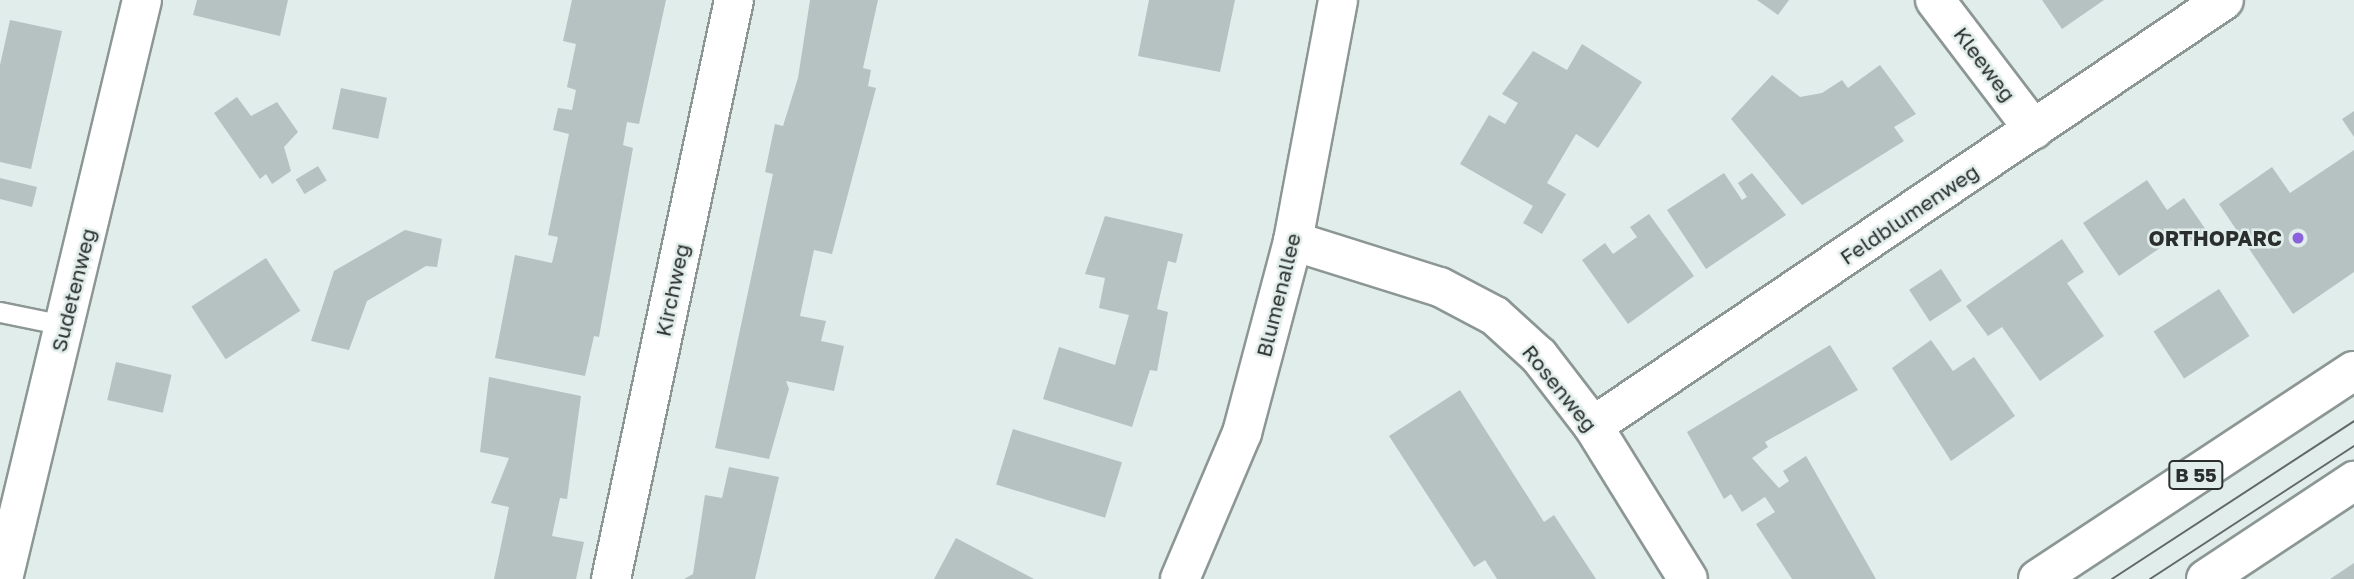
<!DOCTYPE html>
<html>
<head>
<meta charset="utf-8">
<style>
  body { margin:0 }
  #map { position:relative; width:2354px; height:579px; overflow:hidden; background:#e1edea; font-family:"Golos Text",sans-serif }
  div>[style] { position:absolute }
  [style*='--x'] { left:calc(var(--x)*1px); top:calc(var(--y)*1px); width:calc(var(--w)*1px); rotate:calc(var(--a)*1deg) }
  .building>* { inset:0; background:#b6c1c2; transform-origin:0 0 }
  .roads { filter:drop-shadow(2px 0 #8c9794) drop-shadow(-2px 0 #8c9794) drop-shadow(0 2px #8c9794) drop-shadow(0 -2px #8c9794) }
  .service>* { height:19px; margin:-9.5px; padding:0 9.5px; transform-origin:9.5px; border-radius:9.5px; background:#fff }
  .minor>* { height:38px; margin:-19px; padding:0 19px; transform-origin:19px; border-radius:19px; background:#fff }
  .tertiary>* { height:38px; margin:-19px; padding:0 19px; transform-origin:19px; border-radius:19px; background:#fff }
  .primary>* { height:38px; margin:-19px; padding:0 19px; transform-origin:19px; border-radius:19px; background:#fff }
  .tram>* { height:2px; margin:-1px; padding:0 1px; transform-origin:1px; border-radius:1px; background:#616867 }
  .dots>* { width:19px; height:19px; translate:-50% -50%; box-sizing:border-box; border:4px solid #e1edea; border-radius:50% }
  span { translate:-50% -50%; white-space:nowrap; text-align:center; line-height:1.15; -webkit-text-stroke:5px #e1edea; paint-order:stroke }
  .shield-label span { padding:2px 5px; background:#e1edea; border:2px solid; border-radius:5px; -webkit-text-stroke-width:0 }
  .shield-label { font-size:19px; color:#2a2f2e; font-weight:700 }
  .street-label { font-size:21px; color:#2a2f2e }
  .poi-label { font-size:21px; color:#2a2f2e; font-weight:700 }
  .right { translate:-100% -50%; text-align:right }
</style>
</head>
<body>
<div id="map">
  <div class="building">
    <div style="clip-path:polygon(197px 0,288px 0,280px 36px,193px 15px)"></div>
    <div style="clip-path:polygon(572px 0,666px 0,639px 124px,627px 122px,623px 145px,633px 148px,599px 337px,594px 336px,585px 376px,495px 358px,515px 255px,552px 263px,558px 237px,548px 235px,569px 134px,553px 130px,558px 108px,572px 110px,576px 90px,567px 87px,576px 44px,563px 41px)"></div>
    <div style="clip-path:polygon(810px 0,878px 0,863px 68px,871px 70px,868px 86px,876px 88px,832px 254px,814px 250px,800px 316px,826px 321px,821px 341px,844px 346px,834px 391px,786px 381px,789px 389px,769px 459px,715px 448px,773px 174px,765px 172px,775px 124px,783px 126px,798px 78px)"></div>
    <div style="clip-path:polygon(1149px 0,1235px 0,1220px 72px,1138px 56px)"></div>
    <div style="clip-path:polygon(1757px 0,1789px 0,1778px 15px)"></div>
    <div style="clip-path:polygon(2042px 0,2104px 0,2062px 29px)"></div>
    <div style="clip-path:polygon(10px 20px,62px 31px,31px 169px,0 162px,0 65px)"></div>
    <div style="clip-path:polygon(1582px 44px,1642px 82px,1598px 148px,1576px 134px,1547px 183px,1566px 194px,1542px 234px,1523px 223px,1533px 206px,1460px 164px,1489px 115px,1505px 124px,1518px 103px,1502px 94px,1533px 51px,1567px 70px)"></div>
    <div style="clip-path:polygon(1880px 65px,1916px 114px,1894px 127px,1904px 141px,1802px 205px,1731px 119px,1772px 75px,1800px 97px,1822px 93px,1842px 80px,1848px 88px)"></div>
    <div style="left:341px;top:88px;width:47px;height:42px;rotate:12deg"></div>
    <div style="clip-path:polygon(237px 97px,251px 116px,277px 102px,298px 132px,284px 147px,291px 171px,272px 184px,266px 174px,260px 179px,214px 113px)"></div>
    <div style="clip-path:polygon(2354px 111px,2354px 137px,2342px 119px)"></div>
    <div style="clip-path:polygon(2354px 150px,2354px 272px,2293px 314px,2219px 204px,2272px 167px,2290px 193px)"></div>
    <div style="left:318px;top:166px;width:17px;height:26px;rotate:59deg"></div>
    <div style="clip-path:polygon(1724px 173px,1742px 200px,1747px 197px,1738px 183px,1752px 173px,1786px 215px,1706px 269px,1667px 210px)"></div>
    <div style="clip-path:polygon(0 178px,37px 187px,32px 207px,0 199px)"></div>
    <div style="clip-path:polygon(2147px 180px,2167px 210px,2184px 198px,2206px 230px,2189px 242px,2182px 233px,2119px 276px,2083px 223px)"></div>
    <div style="clip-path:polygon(1649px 214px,1694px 276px,1628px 324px,1582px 260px,1605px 243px,1613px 254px,1637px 237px,1630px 227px)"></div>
    <div style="clip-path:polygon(1105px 216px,1183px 234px,1176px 263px,1168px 261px,1157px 309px,1168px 312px,1157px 371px,1150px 370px,1132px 427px,1043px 399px,1059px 347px,1115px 365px,1129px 315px,1099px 308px,1105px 278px,1085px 274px)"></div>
    <div style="clip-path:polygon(405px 230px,442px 239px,437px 267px,426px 266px,367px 301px,349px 350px,311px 341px,334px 271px)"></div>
    <div style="clip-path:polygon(2062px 239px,2084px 272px,2067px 283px,2104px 336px,2040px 381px,2002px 327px,1988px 336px,1966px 306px)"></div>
    <div style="left:266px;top:258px;width:63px;height:89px;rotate:57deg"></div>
    <div style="left:1941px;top:269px;width:38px;height:38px;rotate:57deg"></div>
    <div style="left:2219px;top:289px;width:56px;height:78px;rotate:57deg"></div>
    <div style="clip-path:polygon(1931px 340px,1953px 371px,1974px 357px,2015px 416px,1951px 461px,1892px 368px)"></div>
    <div style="clip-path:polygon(1830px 345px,1858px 390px,1765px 442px,1768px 447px,1752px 458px,1779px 488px,1789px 481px,1783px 471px,1806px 456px,1876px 579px,1792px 579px,1756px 524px,1775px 512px,1765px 497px,1742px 512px,1731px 494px,1724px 499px,1687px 432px)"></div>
    <div style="left:116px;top:362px;width:57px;height:39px;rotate:13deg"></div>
    <div style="clip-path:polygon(489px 377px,581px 396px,567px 499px,560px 498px,552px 536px,584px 542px,576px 579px,494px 579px,509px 507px,491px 503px,509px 458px,480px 452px)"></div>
    <div style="clip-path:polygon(1460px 390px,1544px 522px,1554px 515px,1596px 579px,1497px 579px,1485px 560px,1474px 567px,1389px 436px)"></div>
    <div style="left:1013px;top:429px;width:114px;height:58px;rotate:17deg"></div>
    <div style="clip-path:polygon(729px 467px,779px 477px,755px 579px,684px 579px,693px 574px,705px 495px,722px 498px)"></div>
    <div style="clip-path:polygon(956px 538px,1034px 579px,934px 579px)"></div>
    <div style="clip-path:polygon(2354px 563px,2354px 579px,2330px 579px)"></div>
  </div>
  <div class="roads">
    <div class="service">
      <div style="--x:0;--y:312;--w:65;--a:11.5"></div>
    </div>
    <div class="minor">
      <div style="--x:1935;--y:0;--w:163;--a:52.7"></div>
      <div style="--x:1293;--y:241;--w:154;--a:17.4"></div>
      <div style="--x:1440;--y:287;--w:62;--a:27.8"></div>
      <div style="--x:1495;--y:316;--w:59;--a:42.3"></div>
      <div style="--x:1539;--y:356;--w:88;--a:52.4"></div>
      <div style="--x:1593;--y:426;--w:180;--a:58.2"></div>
      <div style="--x:1593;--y:426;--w:761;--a:-34.02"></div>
      <div style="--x:3;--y:579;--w:595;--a:-76.5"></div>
      <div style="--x:1180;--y:579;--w:159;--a:-67"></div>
      <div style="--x:1242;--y:433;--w:199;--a:-75.1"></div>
      <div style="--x:1293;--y:241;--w:245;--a:-79.4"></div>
    </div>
    <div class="tertiary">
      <div style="--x:611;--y:579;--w:592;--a:-78.01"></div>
    </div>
    <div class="primary">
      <div style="--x:2038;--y:579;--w:378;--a:-33.4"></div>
      <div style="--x:2206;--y:579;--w:178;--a:-33.5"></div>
    </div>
  </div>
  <div class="tram">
    <div style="--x:2112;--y:579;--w:289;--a:-33.1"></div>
    <div style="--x:2150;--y:579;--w:244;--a:-33.1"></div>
  </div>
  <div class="dots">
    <div style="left:2298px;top:238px;background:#8b61dc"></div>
  </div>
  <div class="shield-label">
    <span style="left:2196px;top:475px">B 55</span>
  </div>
  <div class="street-label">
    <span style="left:1985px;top:64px;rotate:53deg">Kleeweg</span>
    <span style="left:1909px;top:214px;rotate:-34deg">Feldblumenweg</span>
    <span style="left:73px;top:290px;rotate:-76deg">Sudetenweg</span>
    <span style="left:672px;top:290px;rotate:-78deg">Kirchweg</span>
    <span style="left:1278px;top:295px;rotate:-76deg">Blumenallee</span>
    <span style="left:1560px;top:388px;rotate:51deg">Rosenweg</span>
  </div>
  <div class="poi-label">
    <span class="right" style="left:2282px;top:238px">ORTHOPARC</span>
  </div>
</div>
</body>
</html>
